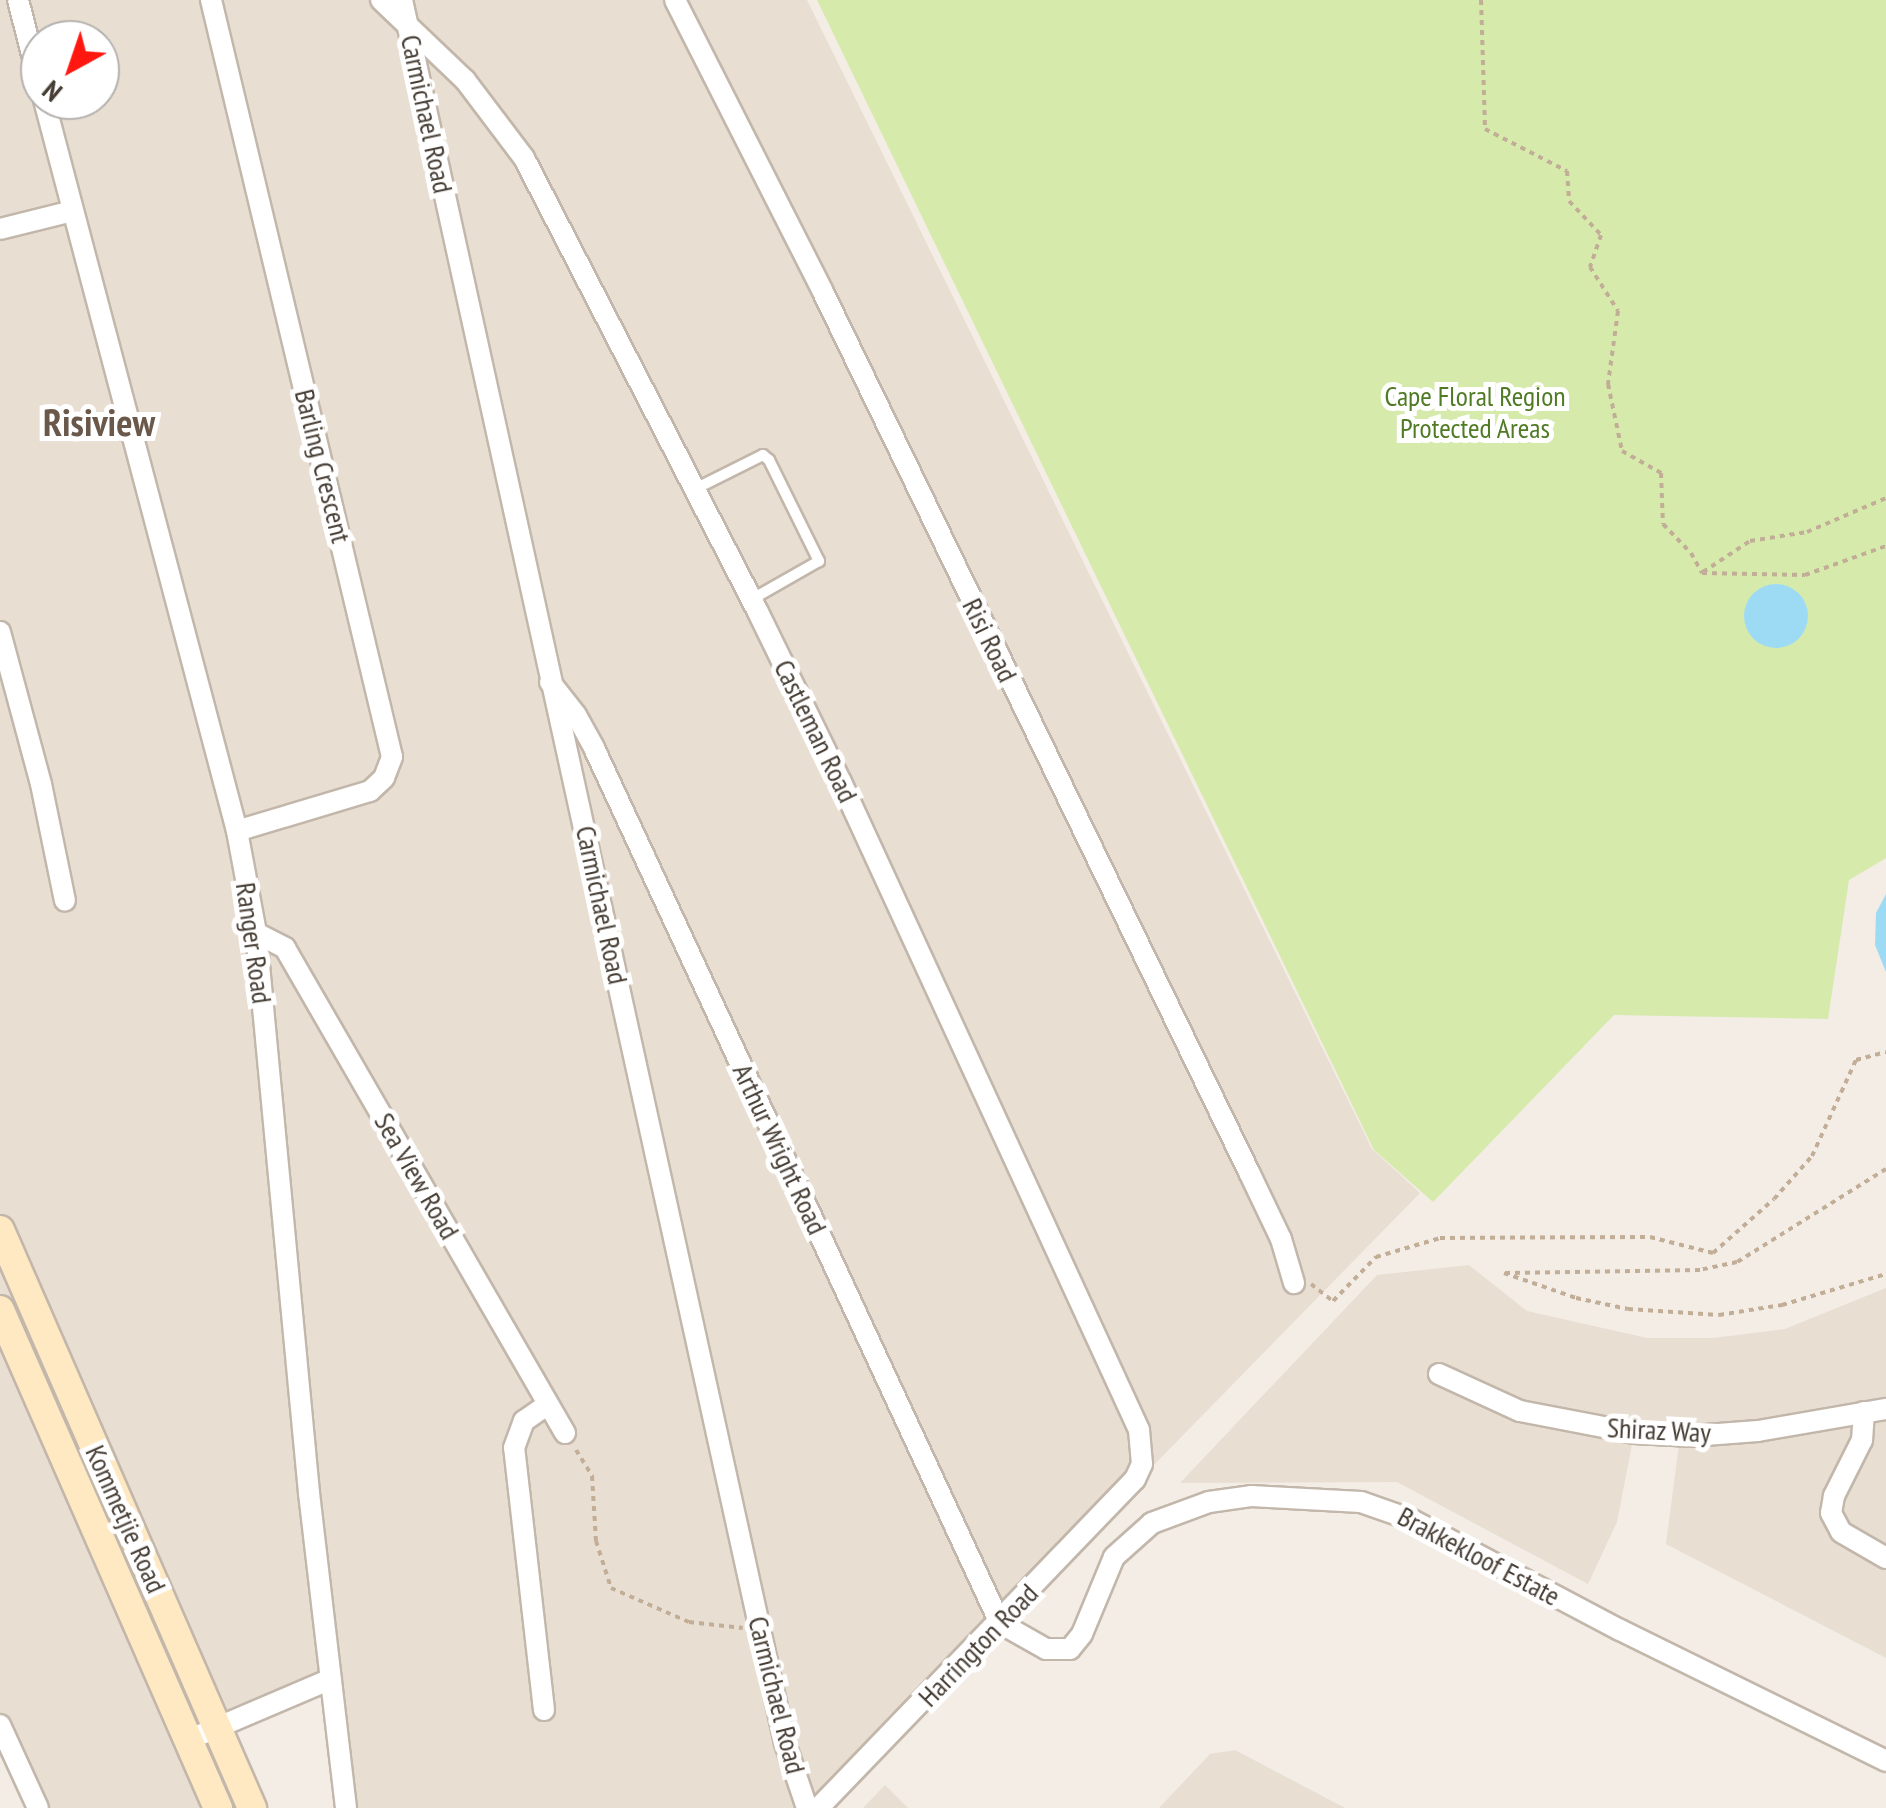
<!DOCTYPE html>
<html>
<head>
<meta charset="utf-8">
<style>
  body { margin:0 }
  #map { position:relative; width:1886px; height:1808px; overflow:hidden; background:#f3ede5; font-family:"PT Sans Narrow",sans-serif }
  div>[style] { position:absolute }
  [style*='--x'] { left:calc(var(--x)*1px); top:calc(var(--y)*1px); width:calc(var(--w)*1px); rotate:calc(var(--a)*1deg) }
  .residential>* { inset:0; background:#e8ded2 }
  .green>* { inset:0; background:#d6eaab }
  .water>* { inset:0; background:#9ddbf4 }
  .round { border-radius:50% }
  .path>* { height:4px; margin-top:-2px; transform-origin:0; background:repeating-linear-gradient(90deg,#c2ae97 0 5px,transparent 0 10px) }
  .roads { filter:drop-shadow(2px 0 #c2b7aa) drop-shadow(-2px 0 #c2b7aa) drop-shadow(0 2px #c2b7aa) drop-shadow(0 -2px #c2b7aa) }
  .service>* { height:10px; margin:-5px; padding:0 5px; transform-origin:5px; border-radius:5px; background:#fff }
  .minor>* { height:20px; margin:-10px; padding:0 10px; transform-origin:10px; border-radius:10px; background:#fff }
  .secondary>* { height:28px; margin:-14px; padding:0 14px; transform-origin:14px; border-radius:14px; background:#ffe9c3 }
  span { translate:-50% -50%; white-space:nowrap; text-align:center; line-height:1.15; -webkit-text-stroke:10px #fff; paint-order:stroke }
  .street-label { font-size:28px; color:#463d34 }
  .park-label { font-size:28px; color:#507b24 }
  .district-label { font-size:38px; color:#6a594b; font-weight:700 }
  .north { position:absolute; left:20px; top:20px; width:100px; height:100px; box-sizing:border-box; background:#fff; border:2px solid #b5b1ae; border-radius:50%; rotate:220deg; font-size:28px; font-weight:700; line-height:40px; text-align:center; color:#463d34 }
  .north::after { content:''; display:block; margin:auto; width:35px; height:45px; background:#ff1710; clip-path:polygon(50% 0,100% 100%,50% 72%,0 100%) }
</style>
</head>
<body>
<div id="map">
  <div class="residential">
    <div style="clip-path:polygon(evenodd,0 0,807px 0,1372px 1149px,1420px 1193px,818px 1808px,346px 1808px,331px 1680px,189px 1740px,218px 1808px,38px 1808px,0 1725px,0 0,40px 40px,100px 40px,100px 100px,40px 100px,40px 40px)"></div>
    <div style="clip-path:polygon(1469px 1265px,1527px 1311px,1647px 1338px,1713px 1338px,1785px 1329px,1886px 1288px,1886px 1658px,1666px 1544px,1680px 1437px,1634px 1434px,1617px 1522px,1588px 1584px,1397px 1482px,1180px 1483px,1377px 1275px)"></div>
    <div style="clip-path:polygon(1235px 1750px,1345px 1808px,1159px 1808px,1210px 1754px)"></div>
    <div style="clip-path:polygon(885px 1785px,908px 1808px,909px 1808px,863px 1808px)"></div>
  </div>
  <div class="green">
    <div style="clip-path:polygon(817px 0,1886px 0,1886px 858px,1849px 880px,1828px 1019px,1614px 1015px,1433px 1202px,1374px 1150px)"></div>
  </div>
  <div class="water">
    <div class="round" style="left:1744px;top:584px;width:64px;height:64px"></div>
    <div style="clip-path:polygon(1886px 894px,1886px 972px,1875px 945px,1876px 913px)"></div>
  </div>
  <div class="path">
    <div style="--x:1481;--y:0;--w:129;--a:88.2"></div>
    <div style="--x:1485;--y:129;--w:92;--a:27.1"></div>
    <div style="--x:1567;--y:171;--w:30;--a:86"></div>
    <div style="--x:1569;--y:201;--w:47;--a:46.7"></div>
    <div style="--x:1601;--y:235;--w:34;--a:109"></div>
    <div style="--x:1590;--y:267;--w:52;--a:57.5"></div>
    <div style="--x:1618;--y:311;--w:74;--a:97.8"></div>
    <div style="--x:1608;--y:384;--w:68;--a:78.2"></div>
    <div style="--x:1622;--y:451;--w:45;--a:29.4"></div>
    <div style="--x:1661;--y:473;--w:51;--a:87.8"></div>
    <div style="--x:1663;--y:524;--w:40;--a:46"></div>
    <div style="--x:1691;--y:553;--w:23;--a:61"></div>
    <div style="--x:1702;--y:573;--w:103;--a:1.1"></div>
    <div style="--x:1805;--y:575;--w:86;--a:-19.7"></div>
    <div style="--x:1703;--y:572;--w:56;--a:-33.4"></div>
    <div style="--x:1750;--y:541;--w:58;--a:-9"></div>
    <div style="--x:1807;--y:532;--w:86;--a:-23.3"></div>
    <div style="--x:1886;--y:1169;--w:176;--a:148"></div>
    <div style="--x:1737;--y:1262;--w:38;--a:168"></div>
    <div style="--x:1700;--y:1270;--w:196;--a:179.1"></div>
    <div style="--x:1504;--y:1273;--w:76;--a:19.1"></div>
    <div style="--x:1576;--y:1298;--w:53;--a:11.9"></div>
    <div style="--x:1628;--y:1309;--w:91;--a:3.8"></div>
    <div style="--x:1719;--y:1315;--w:64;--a:-9"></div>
    <div style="--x:1782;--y:1305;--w:109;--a:-16.6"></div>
    <div style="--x:1311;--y:1284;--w:28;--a:38"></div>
    <div style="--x:1333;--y:1301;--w:62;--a:-45.7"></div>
    <div style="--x:1376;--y:1257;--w:67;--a:-16.5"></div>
    <div style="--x:1440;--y:1238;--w:210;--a:-0.3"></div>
    <div style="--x:1650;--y:1237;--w:65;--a:14.3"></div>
    <div style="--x:1713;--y:1253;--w:81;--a:-41.5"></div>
    <div style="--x:1774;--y:1199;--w:57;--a:-48.5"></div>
    <div style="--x:1812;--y:1156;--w:106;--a:-65.4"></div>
    <div style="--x:1856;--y:1060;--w:31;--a:-15"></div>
    <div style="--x:576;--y:1450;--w:31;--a:58"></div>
    <div style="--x:592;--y:1476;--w:65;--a:86.5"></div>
    <div style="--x:596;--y:1541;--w:49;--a:72.3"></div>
    <div style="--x:611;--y:1588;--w:85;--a:23.6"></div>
    <div style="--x:689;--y:1622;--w:54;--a:6.3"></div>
  </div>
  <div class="roads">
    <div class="service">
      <div style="--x:695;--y:489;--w:76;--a:-26.6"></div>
      <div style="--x:763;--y:455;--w:8;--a:40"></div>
      <div style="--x:769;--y:460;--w:113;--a:63.7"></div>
      <div style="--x:819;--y:561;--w:77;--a:150.4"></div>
    </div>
    <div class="minor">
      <div style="--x:18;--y:0;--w:88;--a:75.5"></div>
      <div style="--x:211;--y:0;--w:778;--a:76.55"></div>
      <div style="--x:392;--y:757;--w:22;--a:111"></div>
      <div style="--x:384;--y:778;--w:19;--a:137"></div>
      <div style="--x:370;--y:791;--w:139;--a:163.3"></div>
      <div style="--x:381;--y:0;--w:116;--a:43.6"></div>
      <div style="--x:465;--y:80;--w:98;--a:52.9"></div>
      <div style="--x:524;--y:158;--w:511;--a:62.73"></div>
      <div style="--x:758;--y:612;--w:189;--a:64"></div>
      <div style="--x:841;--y:782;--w:713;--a:65.3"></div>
      <div style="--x:1139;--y:1430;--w:34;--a:85"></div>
      <div style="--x:1142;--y:1464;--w:17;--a:115"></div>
      <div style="--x:1135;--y:1479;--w:457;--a:133.9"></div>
      <div style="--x:402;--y:0;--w:1785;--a:77.61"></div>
      <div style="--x:785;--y:1743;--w:69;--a:71.3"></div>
      <div style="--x:675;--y:0;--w:325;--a:63.1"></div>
      <div style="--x:822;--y:290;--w:980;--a:64.17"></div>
      <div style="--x:1249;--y:1172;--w:74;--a:64.5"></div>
      <div style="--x:1281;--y:1239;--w:46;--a:73.5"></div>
      <div style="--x:44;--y:100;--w:756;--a:75.21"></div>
      <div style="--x:237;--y:831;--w:104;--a:79.4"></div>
      <div style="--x:256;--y:933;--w:563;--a:84.59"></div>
      <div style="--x:309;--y:1493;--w:317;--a:83.3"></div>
      <div style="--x:0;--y:229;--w:75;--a:-13.9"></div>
      <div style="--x:0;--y:632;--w:157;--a:74.9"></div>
      <div style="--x:41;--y:784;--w:119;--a:78.4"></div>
      <div style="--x:550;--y:682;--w:42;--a:51.8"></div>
      <div style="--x:576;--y:715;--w:38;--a:61"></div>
      <div style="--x:594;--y:748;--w:965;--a:65.11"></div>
      <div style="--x:1000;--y:1623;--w:53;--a:29.5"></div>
      <div style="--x:1046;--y:1649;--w:24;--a:0"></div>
      <div style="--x:1070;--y:1649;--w:19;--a:-51"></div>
      <div style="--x:1082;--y:1634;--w:83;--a:-67.4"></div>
      <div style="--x:1114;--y:1557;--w:51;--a:-41.8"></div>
      <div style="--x:1152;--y:1523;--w:61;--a:-20.2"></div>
      <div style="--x:1209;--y:1502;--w:42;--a:-8.1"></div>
      <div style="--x:1251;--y:1496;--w:110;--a:3.1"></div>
      <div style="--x:1361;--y:1502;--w:54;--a:19.4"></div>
      <div style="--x:1412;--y:1520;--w:235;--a:27.9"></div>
      <div style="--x:1620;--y:1630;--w:297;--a:26.2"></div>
      <div style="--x:256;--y:933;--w:33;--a:27"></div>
      <div style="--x:285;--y:948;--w:560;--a:60"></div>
      <div style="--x:1439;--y:1374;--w:89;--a:24.6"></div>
      <div style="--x:1520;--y:1411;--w:116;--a:10.9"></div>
      <div style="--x:1634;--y:1433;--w:58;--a:3"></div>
      <div style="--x:1692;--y:1436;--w:66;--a:-4.3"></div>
      <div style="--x:1758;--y:1431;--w:130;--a:-9.8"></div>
      <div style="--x:1864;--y:1412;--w:28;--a:94"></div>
      <div style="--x:1862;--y:1440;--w:63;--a:116.6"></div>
      <div style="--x:1834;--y:1496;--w:17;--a:100"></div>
      <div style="--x:1831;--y:1513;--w:21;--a:62"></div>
      <div style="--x:1841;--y:1532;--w:52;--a:30"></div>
      <div style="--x:544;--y:1710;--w:264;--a:-96.5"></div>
      <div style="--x:514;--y:1448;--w:29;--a:-70"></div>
      <div style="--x:524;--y:1421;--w:29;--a:-35"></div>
      <div style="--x:0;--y:1725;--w:91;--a:65.4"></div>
      <div style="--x:188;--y:1740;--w:155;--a:-23.1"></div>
    </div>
    <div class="secondary">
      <div style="--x:0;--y:1230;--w:631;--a:66.44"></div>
      <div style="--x:0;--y:1310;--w:544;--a:66.36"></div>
    </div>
  </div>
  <div class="street-label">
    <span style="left:427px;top:114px;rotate:78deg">Carmichael Road</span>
    <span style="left:323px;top:466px;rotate:76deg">Barling Crescent</span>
    <span style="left:990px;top:640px;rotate:64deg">Risi Road</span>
    <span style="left:816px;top:731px;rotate:64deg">Castleman Road</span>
    <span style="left:602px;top:905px;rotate:78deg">Carmichael Road</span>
    <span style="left:254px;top:943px;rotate:82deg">Ranger Road</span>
    <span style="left:780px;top:1149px;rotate:65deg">Arthur Wright Road</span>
    <span style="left:417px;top:1176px;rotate:60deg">Sea View Road</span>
    <span style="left:1659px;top:1430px;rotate:3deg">Shiraz Way</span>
    <span style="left:126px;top:1519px;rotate:66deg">Kommetjie Road</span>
    <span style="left:1479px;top:1556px;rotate:28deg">Brakkekloof Estate</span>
    <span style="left:978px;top:1645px;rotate:-46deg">Harrington Road</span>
    <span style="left:777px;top:1695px;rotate:76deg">Carmichael Road</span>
  </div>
  <div class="park-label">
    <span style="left:1475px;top:412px">Cape Floral Region<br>Protected Areas</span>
  </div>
  <div class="district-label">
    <span style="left:99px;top:422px">Risiview</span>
  </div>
  <div class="north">N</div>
</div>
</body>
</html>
